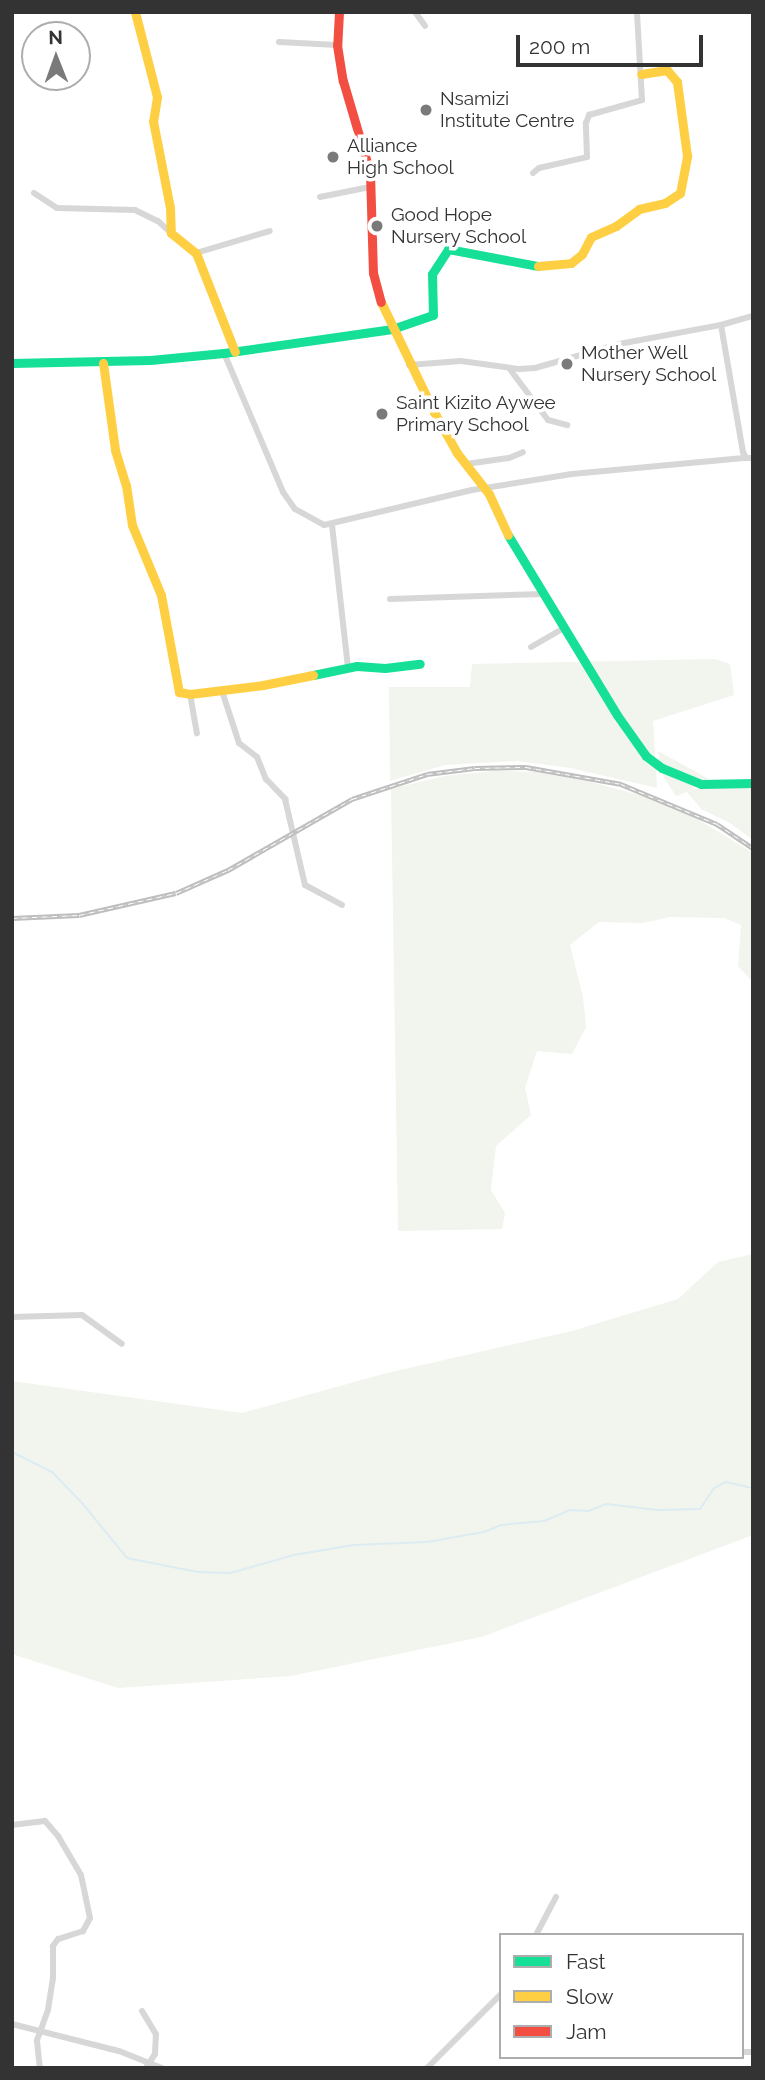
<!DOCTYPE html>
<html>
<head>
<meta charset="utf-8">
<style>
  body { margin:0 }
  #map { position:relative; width:765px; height:2080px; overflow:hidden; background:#fff; font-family:Raleway,sans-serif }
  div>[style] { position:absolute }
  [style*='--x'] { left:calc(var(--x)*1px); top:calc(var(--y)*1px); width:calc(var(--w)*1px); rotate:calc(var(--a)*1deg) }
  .green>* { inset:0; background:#f1f5ed }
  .stream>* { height:2px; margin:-1px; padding:0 1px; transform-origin:1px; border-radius:1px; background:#ddebf3 }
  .street>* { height:6px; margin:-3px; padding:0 3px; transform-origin:3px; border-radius:3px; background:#d7d7d7 }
  .fast>* { height:9px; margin:-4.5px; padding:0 4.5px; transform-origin:4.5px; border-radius:4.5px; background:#16e098 }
  .slow>* { height:9px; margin:-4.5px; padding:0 4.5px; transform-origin:4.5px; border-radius:4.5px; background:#ffcf43 }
  .jam>* { height:9px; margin:-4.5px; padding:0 4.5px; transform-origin:4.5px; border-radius:4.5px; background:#f24e42 }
  .rail>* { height:4.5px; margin-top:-2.25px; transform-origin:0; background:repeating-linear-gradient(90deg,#fff 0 5px,#bebebe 0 10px); box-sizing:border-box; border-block:2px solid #bebebe }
  .dots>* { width:19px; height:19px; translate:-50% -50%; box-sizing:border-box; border:4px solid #fff; border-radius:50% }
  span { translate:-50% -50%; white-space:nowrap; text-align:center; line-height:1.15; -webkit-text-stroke:7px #fff; paint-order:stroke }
  .poi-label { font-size:19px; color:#333 }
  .left { translate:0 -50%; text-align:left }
  .frame { position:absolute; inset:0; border:14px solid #333; pointer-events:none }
  .legend { position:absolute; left:499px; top:1933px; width:245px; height:126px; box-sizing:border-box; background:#fff; border:2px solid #adadad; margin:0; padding:9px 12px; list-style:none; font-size:21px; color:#333 }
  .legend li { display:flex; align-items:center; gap:14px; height:35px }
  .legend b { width:35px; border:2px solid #adadad }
  .north { position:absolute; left:21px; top:21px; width:70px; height:70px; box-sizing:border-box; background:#fff; border:2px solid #adadad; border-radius:50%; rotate:359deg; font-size:19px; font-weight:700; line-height:28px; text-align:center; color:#333 }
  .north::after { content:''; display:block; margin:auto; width:24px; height:32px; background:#7a7a7a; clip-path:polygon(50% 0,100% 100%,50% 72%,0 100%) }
  .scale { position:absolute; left:516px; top:35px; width:187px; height:32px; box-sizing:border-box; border:4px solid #333; border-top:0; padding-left:9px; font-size:21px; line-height:24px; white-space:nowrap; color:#333; -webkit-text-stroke:5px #fff; paint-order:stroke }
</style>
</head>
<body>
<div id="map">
  <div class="green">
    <div style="clip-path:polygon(715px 659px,730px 664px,734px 695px,653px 721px,657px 788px,570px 768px,517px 761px,445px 765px,390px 781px,389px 687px,470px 687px,472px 664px)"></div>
    <div style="clip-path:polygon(658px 751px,709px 779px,692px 789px,753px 785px,753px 840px,730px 823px,701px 809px,687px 792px,676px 796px,664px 778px)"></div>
    <div style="clip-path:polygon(496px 771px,537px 772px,591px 782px,662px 801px,681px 809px,753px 853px,753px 982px,738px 966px,741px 925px,724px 918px,670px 917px,643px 923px,599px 922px,570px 945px,583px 997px,586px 1027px,572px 1054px,537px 1051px,525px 1088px,531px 1115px,496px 1146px,491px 1190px,505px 1213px,502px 1229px,398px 1231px,391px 789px,444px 776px)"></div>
    <div style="clip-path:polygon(753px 1254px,753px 1535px,481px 1637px,291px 1676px,118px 1688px,12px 1654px,12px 1381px,242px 1413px,387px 1373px,572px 1331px,678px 1299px,718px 1262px)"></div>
  </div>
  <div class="stream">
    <div style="--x:12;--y:1452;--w:45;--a:26.6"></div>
    <div style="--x:52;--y:1472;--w:43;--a:45.9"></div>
    <div style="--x:82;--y:1503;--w:71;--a:50.7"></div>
    <div style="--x:127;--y:1558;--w:72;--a:11.2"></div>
    <div style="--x:198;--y:1572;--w:32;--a:2"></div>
    <div style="--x:230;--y:1573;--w:66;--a:-15.7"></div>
    <div style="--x:294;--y:1555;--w:60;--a:-9.6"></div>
    <div style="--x:353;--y:1545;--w:74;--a:-2.3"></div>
    <div style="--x:427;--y:1542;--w:58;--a:-10"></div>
    <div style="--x:484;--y:1532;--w:18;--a:-22"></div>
    <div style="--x:501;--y:1525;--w:43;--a:-5.3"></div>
    <div style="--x:544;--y:1521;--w:28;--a:-23"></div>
    <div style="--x:570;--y:1510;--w:18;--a:3"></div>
    <div style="--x:588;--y:1511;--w:19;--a:-21"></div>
    <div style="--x:606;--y:1504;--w:52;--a:6.6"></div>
    <div style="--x:658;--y:1510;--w:42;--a:-1.4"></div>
    <div style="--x:700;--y:1509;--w:25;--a:-56"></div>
    <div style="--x:714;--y:1488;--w:13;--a:-27"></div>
    <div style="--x:726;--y:1482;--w:28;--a:13"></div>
  </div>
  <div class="street">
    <div style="--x:415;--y:12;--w:17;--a:54"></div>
    <div style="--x:279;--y:42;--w:58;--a:3"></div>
    <div style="--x:533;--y:173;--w:8;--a:-40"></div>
    <div style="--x:539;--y:168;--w:49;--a:-12.9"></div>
    <div style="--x:587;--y:157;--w:34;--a:-92"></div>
    <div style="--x:586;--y:123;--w:9;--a:-69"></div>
    <div style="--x:589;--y:115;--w:55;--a:-15.8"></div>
    <div style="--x:642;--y:100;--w:88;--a:-93.3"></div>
    <div style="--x:34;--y:193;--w:27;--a:33"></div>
    <div style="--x:57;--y:208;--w:78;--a:1.5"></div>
    <div style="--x:135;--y:210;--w:25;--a:26"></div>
    <div style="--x:158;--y:221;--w:16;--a:43"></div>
    <div style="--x:320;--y:197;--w:51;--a:-11.3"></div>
    <div style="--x:196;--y:253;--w:77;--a:-16.6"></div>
    <div style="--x:721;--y:325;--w:129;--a:80.2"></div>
    <div style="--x:743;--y:452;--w:7;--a:63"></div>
    <div style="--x:746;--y:458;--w:7;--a:0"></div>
    <div style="--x:224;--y:353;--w:151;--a:67"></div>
    <div style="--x:283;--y:492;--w:21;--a:55"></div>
    <div style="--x:295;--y:509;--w:33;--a:29"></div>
    <div style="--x:324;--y:525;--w:152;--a:-13.3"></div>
    <div style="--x:472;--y:490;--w:101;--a:-9.1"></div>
    <div style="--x:572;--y:474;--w:175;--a:-5.3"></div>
    <div style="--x:409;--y:365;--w:52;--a:-4.4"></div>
    <div style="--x:461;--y:361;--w:59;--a:7.9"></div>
    <div style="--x:519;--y:369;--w:16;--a:-4"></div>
    <div style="--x:535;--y:368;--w:87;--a:-15.9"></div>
    <div style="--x:619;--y:344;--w:104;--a:-10.6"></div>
    <div style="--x:721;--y:325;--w:33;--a:-16"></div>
    <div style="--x:509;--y:368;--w:65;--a:53.1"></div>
    <div style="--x:548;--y:420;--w:20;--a:15"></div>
    <div style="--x:466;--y:464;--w:43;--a:-7.9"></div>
    <div style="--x:509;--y:458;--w:15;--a:-23"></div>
    <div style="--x:332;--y:525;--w:144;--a:83.6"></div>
    <div style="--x:390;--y:599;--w:154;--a:-1.9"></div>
    <div style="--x:531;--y:647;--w:38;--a:-30"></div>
    <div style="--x:222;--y:691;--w:55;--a:71.9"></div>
    <div style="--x:239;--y:743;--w:23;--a:38"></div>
    <div style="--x:257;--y:757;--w:24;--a:68"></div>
    <div style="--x:266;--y:779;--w:28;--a:46"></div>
    <div style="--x:285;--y:799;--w:88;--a:76.9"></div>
    <div style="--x:305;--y:885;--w:42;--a:28.4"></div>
    <div style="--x:190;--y:694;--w:40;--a:80"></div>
    <div style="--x:12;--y:1317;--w:70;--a:-1.6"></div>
    <div style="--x:82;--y:1315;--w:49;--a:35.9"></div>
    <div style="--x:12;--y:1825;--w:33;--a:-7"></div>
    <div style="--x:45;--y:1821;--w:20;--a:49"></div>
    <div style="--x:58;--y:1836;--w:45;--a:59.5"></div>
    <div style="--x:81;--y:1875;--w:44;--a:78.2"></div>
    <div style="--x:90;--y:1918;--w:15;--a:118"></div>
    <div style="--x:83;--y:1931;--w:26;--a:162"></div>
    <div style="--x:58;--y:1939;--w:9;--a:126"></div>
    <div style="--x:53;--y:1946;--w:32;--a:90"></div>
    <div style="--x:53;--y:1978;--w:32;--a:99"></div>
    <div style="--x:48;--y:2010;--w:33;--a:110"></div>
    <div style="--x:37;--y:2041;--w:27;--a:84"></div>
    <div style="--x:536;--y:1935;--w:43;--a:-62.2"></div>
    <div style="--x:142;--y:2011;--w:27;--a:59"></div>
    <div style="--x:156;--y:2034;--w:20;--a:93"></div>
    <div style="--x:155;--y:2054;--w:17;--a:123"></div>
    <div style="--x:12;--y:2024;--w:110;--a:14.2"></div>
    <div style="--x:119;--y:2051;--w:46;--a:21.6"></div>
    <div style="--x:744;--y:2052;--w:9;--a:0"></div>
    <div style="--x:427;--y:2068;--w:105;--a:-45"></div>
  </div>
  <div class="fast">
    <div style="--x:12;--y:363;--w:138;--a:-1.2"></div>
    <div style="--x:150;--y:360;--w:74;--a:-5.4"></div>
    <div style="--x:224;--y:353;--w:170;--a:-8.1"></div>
    <div style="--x:392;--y:329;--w:43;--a:-18.9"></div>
    <div style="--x:433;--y:315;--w:41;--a:-91.4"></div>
    <div style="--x:432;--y:274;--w:30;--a:-57"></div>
    <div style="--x:448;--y:249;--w:92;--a:10.7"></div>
    <div style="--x:508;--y:535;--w:210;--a:58.8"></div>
    <div style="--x:617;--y:715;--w:50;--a:54.7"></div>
    <div style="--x:646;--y:756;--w:20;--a:37"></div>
    <div style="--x:662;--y:768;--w:42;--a:22.3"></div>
    <div style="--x:701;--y:784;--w:52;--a:-1.1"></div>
    <div style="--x:313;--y:675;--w:45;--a:-11.6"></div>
    <div style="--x:357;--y:666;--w:28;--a:4"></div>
    <div style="--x:385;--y:668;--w:35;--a:-7"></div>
  </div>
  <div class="slow">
    <div style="--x:135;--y:12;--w:88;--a:75.5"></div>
    <div style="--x:157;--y:97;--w:24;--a:99"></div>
    <div style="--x:153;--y:121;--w:89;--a:78.9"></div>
    <div style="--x:170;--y:208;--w:25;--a:88"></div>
    <div style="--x:171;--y:233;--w:32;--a:39"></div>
    <div style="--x:196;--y:253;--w:106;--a:68.5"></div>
    <div style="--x:538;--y:266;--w:33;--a:-5"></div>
    <div style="--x:571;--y:263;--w:14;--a:-39"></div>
    <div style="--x:582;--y:254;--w:19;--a:-62"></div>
    <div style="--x:591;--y:237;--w:27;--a:-24"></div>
    <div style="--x:616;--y:226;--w:29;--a:-36"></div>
    <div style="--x:639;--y:209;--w:27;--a:-13"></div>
    <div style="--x:665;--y:203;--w:18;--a:-34"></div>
    <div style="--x:680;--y:193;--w:38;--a:-79"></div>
    <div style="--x:687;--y:156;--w:75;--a:-97.7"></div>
    <div style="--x:677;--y:82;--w:16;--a:-130"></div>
    <div style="--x:667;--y:70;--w:26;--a:171"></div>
    <div style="--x:381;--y:302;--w:122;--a:64.3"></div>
    <div style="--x:434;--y:412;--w:47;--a:60.7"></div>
    <div style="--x:457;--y:453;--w:52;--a:52"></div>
    <div style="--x:489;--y:494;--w:45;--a:65.1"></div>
    <div style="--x:103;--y:363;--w:88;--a:82.1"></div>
    <div style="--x:115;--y:450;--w:37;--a:73"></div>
    <div style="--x:126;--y:485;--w:40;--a:81.5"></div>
    <div style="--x:132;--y:525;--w:76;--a:67.5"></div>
    <div style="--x:161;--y:595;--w:99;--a:79.5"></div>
    <div style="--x:179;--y:692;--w:11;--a:10"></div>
    <div style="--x:190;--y:694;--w:74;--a:-7"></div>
    <div style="--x:263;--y:685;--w:51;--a:-11.3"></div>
  </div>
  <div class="jam">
    <div style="--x:339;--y:12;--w:33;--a:93"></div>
    <div style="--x:337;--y:45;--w:36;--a:81"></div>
    <div style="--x:343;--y:81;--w:96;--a:73.6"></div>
    <div style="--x:370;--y:173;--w:100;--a:88.3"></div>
    <div style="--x:373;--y:273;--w:30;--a:75"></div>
  </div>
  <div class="rail">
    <div style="--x:12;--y:918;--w:67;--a:-2.6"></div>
    <div style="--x:79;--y:915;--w:99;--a:-12.8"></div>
    <div style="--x:176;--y:893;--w:57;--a:-23.9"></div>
    <div style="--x:228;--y:870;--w:143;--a:-29.8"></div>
    <div style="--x:352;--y:799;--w:79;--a:-18.4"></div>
    <div style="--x:427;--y:774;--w:48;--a:-7.1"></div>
    <div style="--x:475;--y:768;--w:51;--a:-1.1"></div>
    <div style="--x:526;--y:767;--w:97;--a:10.1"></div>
    <div style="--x:621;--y:784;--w:104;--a:22.6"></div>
    <div style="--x:717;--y:824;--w:43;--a:33.7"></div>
  </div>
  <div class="dots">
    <div style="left:426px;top:110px;background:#7a7a7a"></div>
    <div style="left:333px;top:157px;background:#7a7a7a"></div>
    <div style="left:377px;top:226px;background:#7a7a7a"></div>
    <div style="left:567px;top:364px;background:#7a7a7a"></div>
    <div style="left:382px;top:414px;background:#7a7a7a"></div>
  </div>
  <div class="poi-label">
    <span class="left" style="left:440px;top:110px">Nsamizi<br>Institute Centre</span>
    <span class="left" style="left:347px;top:157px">Alliance<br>High School</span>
    <span class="left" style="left:391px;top:226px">Good Hope<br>Nursery School</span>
    <span class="left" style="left:581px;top:364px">Mother Well<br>Nursery School</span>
    <span class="left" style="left:396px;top:414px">Saint Kizito Aywee<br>Primary School</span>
  </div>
  <div class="frame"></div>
  <ul class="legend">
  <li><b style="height:9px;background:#16e098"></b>Fast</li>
  <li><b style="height:9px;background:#ffcf43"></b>Slow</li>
  <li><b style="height:9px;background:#f24e42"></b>Jam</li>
  </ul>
  <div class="north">N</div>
  <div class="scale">200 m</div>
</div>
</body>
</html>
